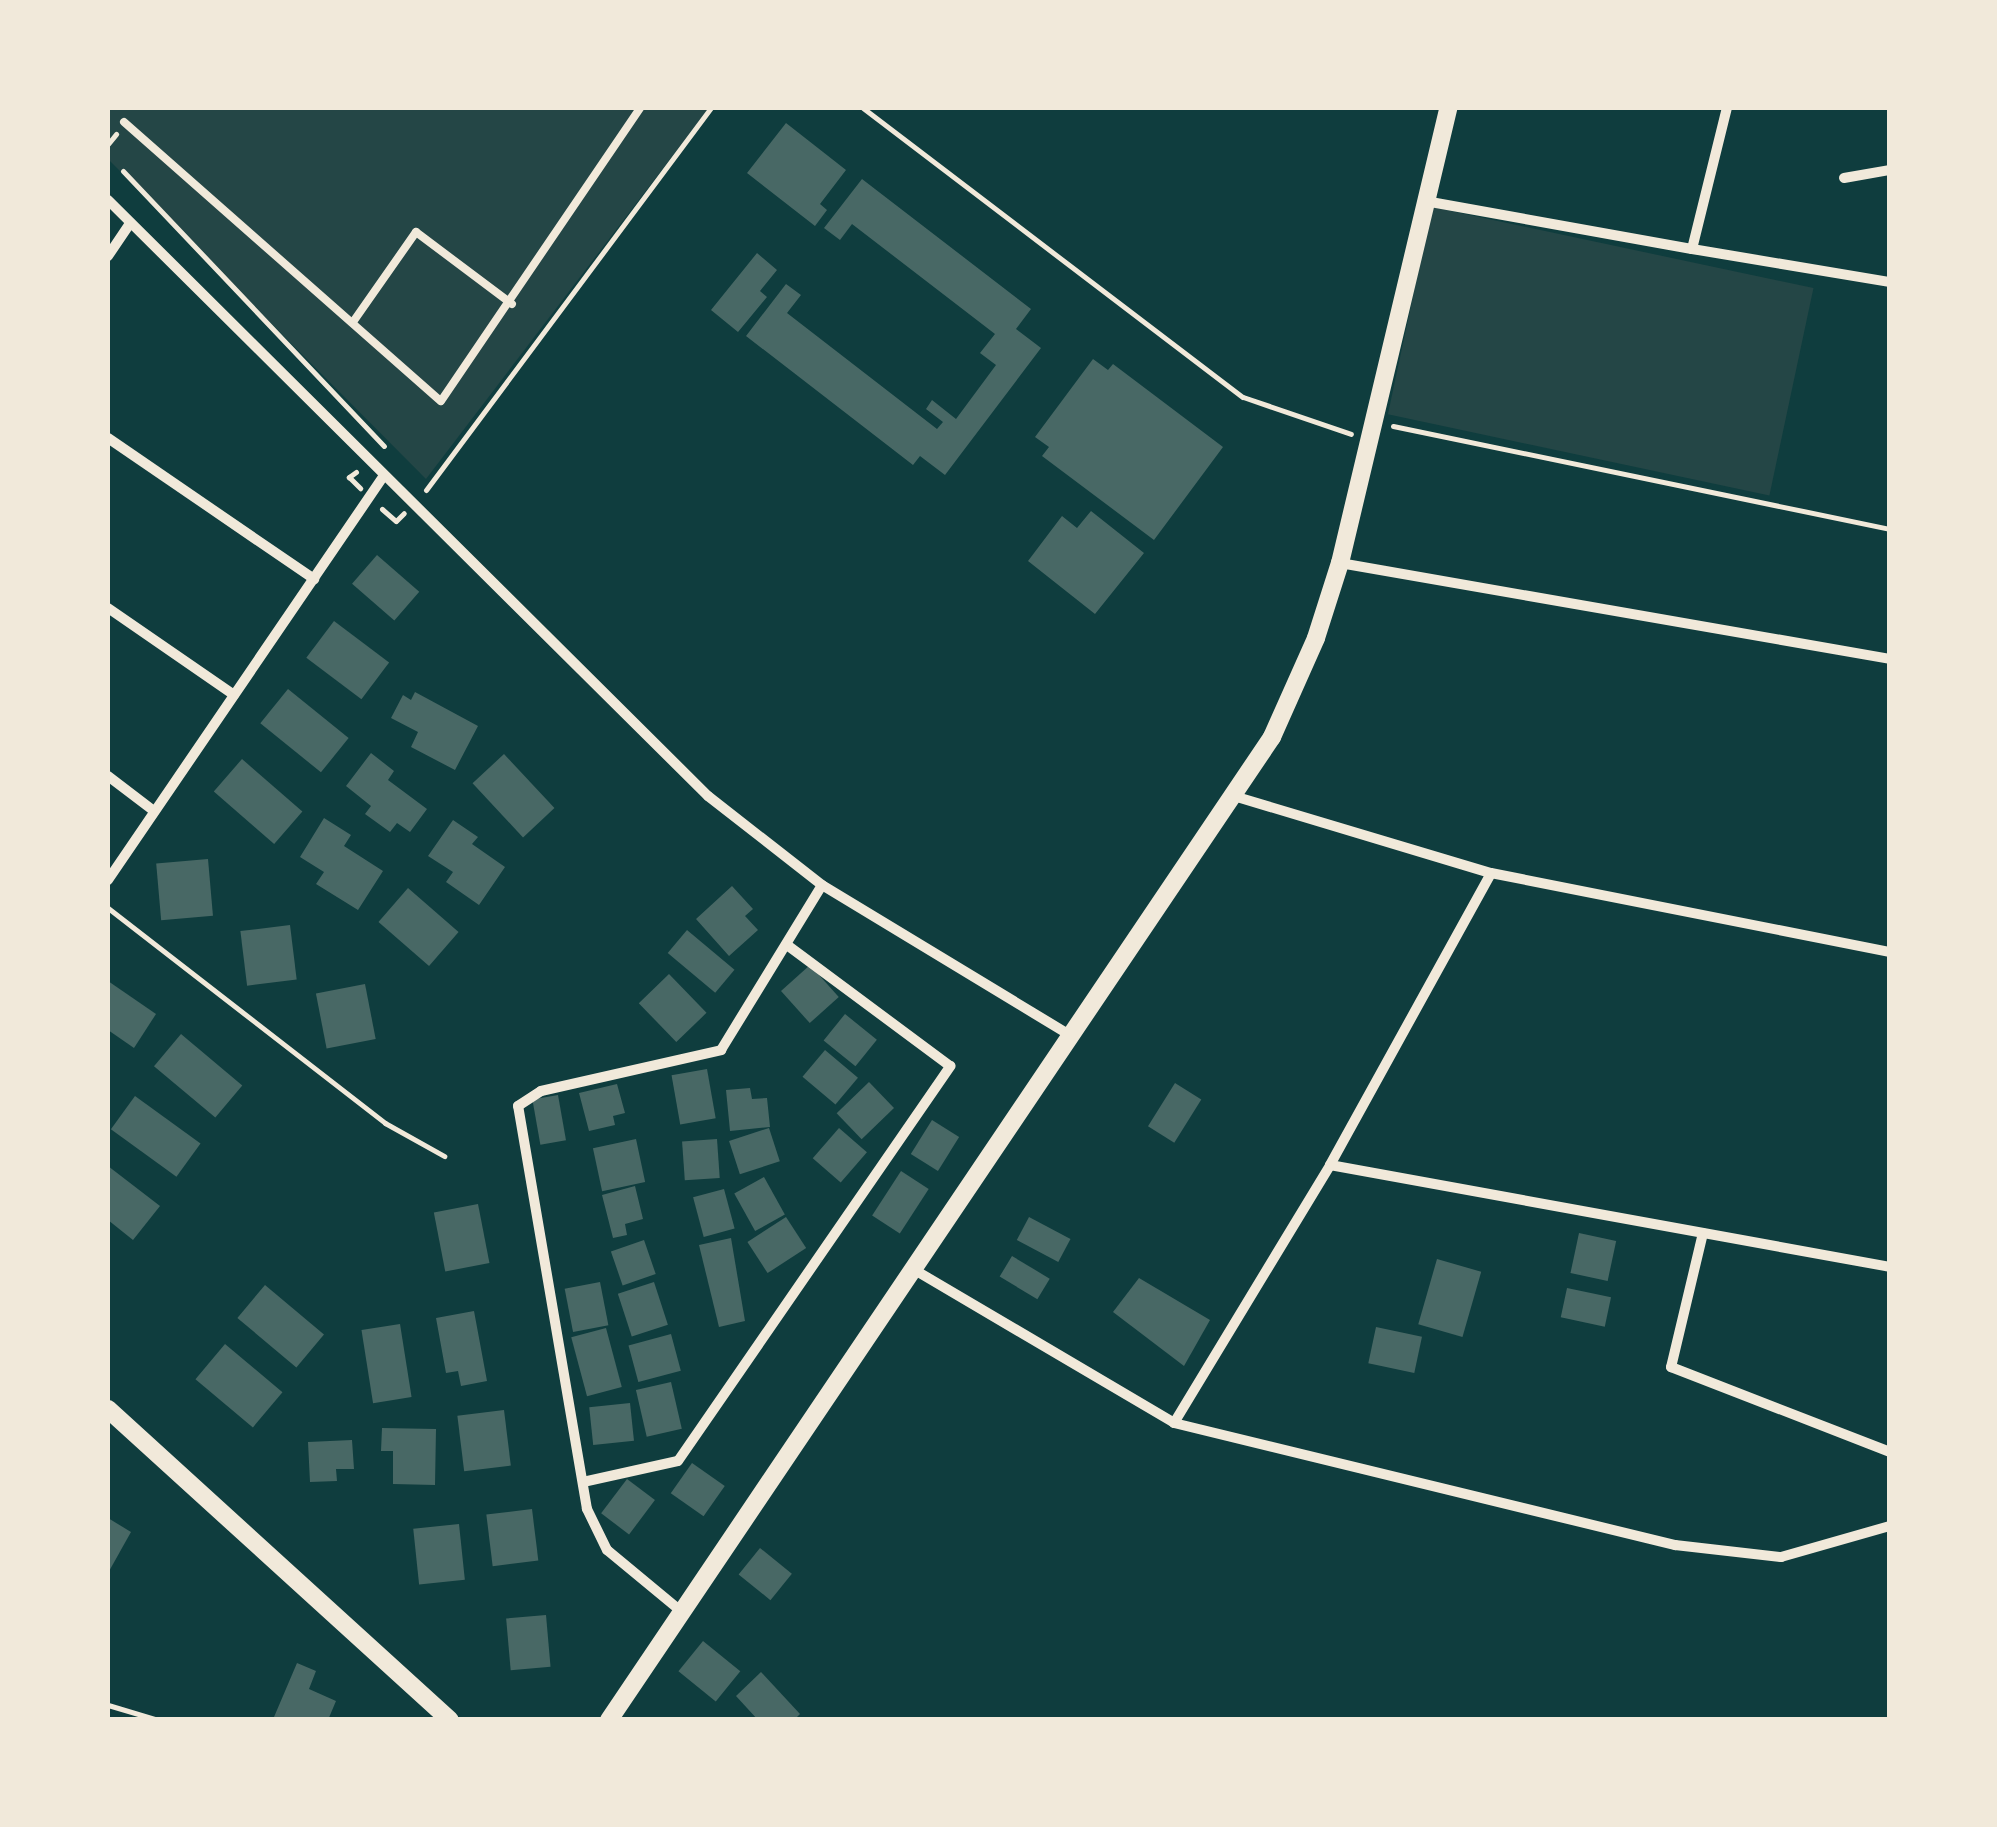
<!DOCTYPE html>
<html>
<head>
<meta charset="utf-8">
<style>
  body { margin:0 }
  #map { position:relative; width:1997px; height:1827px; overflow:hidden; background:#0f3d3e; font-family:"PT Sans Narrow",sans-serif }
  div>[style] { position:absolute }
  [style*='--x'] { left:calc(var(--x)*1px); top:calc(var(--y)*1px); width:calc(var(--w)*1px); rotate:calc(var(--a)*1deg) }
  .green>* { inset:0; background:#244646; transform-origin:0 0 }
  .building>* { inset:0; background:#486865; transform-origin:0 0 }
  .path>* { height:5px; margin:-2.5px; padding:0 2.5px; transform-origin:2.5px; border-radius:2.5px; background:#f1e9da }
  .service>* { height:8px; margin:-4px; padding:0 4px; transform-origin:4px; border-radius:4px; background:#f1e9da }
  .minor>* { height:10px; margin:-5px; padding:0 5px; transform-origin:5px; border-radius:5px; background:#f1e9da }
  .tertiary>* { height:18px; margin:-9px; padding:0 9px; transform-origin:9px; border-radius:9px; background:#f1e9da }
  span { translate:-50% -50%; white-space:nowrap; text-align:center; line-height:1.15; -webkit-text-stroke:10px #f1e9da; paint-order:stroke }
  .frame { position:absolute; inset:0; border:110px solid #f1e9da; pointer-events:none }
</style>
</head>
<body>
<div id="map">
  <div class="green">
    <div style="clip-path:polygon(108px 108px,709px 108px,426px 479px,108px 159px)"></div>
    <div style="left:1432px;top:207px;width:390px;height:212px;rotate:12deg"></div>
  </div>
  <div class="building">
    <div style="clip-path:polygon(786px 123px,846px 170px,820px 204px,827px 210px,815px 226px,747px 173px)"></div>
    <div style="clip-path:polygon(862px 179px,1031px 309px,1016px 329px,1041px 348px,945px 475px,920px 456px,913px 465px,746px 336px,786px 284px,801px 295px,787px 313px,937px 429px,943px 422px,926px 409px,932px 400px,956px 419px,996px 365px,980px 353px,995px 334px,852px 224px,840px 240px,824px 228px)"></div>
    <div style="clip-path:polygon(757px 253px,777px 270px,760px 291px,767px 297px,738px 332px,711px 310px)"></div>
    <div style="clip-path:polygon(1093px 359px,1108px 370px,1113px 364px,1223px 447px,1154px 540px,1042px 456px,1049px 447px,1035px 437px)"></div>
    <div style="clip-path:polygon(1091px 511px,1144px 553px,1095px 614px,1028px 561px,1062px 516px,1077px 528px)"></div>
    <div style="left:377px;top:555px;width:56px;height:38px;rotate:41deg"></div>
    <div style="left:334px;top:621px;width:69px;height:46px;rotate:37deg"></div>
    <div style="left:288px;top:689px;width:78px;height:44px;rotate:39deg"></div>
    <div style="clip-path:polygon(415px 692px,478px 726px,455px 770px,411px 747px,418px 732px,391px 718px,403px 695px,411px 700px)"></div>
    <div style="clip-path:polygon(371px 753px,394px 771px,388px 780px,427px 809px,410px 832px,397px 823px,390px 832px,365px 814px,371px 806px,346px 786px)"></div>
    <div style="left:504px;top:754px;width:74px;height:43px;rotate:47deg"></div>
    <div style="left:242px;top:759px;width:80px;height:43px;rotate:41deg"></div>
    <div style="clip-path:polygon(324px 818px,351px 835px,344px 846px,383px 871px,358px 910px,316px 884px,324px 872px,300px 857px)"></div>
    <div style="clip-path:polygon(453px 820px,478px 837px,472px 844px,505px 867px,479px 905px,446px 882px,453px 872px,428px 856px)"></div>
    <div style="left:208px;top:859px;width:57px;height:52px;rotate:85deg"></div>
    <div style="clip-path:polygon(732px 886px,753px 909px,745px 916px,758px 930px,729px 956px,696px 919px)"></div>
    <div style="left:408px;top:888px;width:67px;height:45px;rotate:41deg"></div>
    <div style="left:290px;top:925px;width:55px;height:50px;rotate:83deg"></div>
    <div style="left:687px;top:930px;width:62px;height:30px;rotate:40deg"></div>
    <div style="left:810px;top:965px;width:43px;height:39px;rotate:48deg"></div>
    <div style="left:669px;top:974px;width:54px;height:42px;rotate:46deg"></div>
    <div style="clip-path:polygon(108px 981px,156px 1014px,134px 1048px,108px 1030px)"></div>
    <div style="left:365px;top:984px;width:56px;height:50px;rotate:79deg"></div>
    <div style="left:845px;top:1014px;width:41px;height:34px;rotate:39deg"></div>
    <div style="left:181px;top:1034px;width:80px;height:42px;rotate:40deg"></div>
    <div style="left:825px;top:1050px;width:43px;height:35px;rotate:40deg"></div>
    <div style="left:707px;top:1069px;width:50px;height:36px;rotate:80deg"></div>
    <div style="left:869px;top:1082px;width:36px;height:45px;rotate:46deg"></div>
    <div style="left:1175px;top:1083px;width:31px;height:51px;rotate:32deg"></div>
    <div style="clip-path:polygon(617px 1084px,625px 1113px,613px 1116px,615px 1125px,589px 1131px,579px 1093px)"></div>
    <div style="clip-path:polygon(750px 1088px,752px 1099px,767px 1098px,770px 1127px,730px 1131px,726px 1090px)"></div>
    <div style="left:558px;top:1095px;width:46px;height:26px;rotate:80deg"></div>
    <div style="left:135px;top:1096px;width:81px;height:41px;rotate:36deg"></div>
    <div style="left:932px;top:1120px;width:32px;height:40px;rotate:32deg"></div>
    <div style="left:769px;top:1128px;width:35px;height:42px;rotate:72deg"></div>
    <div style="left:839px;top:1128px;width:37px;height:40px;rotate:41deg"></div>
    <div style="left:636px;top:1139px;width:44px;height:44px;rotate:78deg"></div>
    <div style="left:717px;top:1139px;width:39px;height:35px;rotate:86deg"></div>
    <div style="clip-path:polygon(108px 1166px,160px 1206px,133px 1240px,108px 1220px)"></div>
    <div style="left:901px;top:1171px;width:33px;height:53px;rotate:33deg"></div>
    <div style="left:764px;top:1177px;width:43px;height:34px;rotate:61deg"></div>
    <div style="clip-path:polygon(635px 1186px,643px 1219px,625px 1224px,627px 1235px,613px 1238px,602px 1195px)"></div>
    <div style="left:724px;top:1189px;width:41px;height:32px;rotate:75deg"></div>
    <div style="left:478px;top:1204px;width:60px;height:45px;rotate:79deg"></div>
    <div style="left:786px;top:1217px;width:37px;height:46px;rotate:57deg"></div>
    <div style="left:1029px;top:1217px;width:47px;height:26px;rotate:28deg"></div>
    <div style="left:1579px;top:1233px;width:38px;height:41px;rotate:12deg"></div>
    <div style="clip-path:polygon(731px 1238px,745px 1321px,719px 1327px,699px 1245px)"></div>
    <div style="left:644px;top:1240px;width:36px;height:35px;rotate:71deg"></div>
    <div style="left:1012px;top:1256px;width:44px;height:24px;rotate:31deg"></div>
    <div style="left:1437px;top:1259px;width:46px;height:68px;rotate:16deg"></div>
    <div style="clip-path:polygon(1139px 1278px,1210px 1320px,1184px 1366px,1113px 1312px)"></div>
    <div style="left:600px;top:1282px;width:44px;height:36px;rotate:79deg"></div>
    <div style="left:654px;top:1282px;width:45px;height:38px;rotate:72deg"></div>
    <div style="left:265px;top:1285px;width:77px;height:43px;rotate:40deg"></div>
    <div style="left:1567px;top:1288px;width:45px;height:30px;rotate:12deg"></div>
    <div style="clip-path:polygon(474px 1311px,487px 1381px,461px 1386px,458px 1371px,446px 1373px,436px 1318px)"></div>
    <div style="left:400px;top:1324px;width:74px;height:39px;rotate:81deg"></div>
    <div style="left:1376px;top:1327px;width:47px;height:37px;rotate:12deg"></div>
    <div style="left:606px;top:1328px;width:61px;height:36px;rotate:75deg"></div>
    <div style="left:671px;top:1334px;width:38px;height:44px;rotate:75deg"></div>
    <div style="left:225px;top:1344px;width:75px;height:46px;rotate:40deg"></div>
    <div style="left:671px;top:1382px;width:48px;height:36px;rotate:77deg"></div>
    <div style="left:630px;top:1403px;width:38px;height:41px;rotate:84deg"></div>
    <div style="left:504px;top:1410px;width:56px;height:47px;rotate:83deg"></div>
    <div style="clip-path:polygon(382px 1428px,436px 1429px,435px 1485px,393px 1484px,393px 1451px,381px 1451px)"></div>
    <div style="clip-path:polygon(352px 1440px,354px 1469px,336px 1469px,337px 1481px,310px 1482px,308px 1442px)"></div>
    <div style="left:692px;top:1463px;width:40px;height:37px;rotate:35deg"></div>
    <div style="left:627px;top:1479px;width:35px;height:43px;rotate:37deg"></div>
    <div style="left:532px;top:1509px;width:52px;height:46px;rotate:83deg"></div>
    <div style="clip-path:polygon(108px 1518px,131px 1532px,108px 1573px)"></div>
    <div style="left:459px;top:1524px;width:56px;height:46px;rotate:84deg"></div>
    <div style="left:760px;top:1548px;width:41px;height:34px;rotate:39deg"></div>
    <div style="left:546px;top:1615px;width:52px;height:40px;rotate:85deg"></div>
    <div style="left:703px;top:1641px;width:48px;height:39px;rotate:39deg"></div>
    <div style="clip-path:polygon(297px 1663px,316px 1671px,309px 1689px,336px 1701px,328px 1720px,274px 1717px)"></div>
    <div style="clip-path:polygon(761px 1672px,800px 1714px,794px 1720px,758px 1720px,736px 1696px)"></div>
  </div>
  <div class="path">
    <div style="--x:863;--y:108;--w:477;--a:37.3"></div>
    <div style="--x:1243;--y:397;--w:114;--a:18.9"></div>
    <div style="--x:108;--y:144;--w:13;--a:-51"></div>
    <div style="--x:123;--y:171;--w:379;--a:46.5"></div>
    <div style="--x:1393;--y:426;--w:508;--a:11.71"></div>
    <div style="--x:356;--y:472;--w:9;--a:144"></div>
    <div style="--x:349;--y:477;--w:16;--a:45"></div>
    <div style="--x:426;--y:490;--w:477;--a:-53.3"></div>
    <div style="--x:382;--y:509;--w:18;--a:41"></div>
    <div style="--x:396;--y:521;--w:11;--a:-45"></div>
    <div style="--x:108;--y:908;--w:351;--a:37.8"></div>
    <div style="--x:385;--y:1123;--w:68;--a:29.2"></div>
    <div style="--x:108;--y:1705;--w:52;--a:16.7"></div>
  </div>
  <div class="service">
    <div style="--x:124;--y:122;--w:422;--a:41.4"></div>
    <div style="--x:441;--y:401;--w:354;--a:-55.8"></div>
    <div style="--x:353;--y:322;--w:110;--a:-55"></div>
    <div style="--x:416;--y:232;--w:120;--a:36.9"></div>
  </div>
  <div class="minor">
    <div style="--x:1844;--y:178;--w:47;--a:-9.9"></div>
    <div style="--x:108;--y:200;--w:846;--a:44.81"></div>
    <div style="--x:708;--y:796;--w:145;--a:38"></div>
    <div style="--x:822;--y:885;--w:291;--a:31.2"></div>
    <div style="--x:1425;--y:201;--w:271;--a:10.2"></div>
    <div style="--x:1692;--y:249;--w:145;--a:-76.1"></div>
    <div style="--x:1692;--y:249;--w:201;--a:9.5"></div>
    <div style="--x:108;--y:256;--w:40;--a:-56"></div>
    <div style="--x:108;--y:438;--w:250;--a:34.4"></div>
    <div style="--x:1340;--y:563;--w:558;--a:9.9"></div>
    <div style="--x:108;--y:608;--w:153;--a:34.6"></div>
    <div style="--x:108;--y:776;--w:58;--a:37.3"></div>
    <div style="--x:1237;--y:797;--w:265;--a:16.7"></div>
    <div style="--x:1491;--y:873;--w:407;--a:11.2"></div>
    <div style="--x:108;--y:880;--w:486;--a:-55.7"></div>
    <div style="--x:1330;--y:1165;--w:569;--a:10.32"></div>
    <div style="--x:1703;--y:1233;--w:138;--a:103.4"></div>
    <div style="--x:1671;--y:1367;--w:235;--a:21.2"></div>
    <div style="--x:913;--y:1269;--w:303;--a:30.5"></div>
    <div style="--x:1174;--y:1423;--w:516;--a:13.69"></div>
    <div style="--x:1675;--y:1545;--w:107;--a:6.5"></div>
    <div style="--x:1781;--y:1557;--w:113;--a:-15.9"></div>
    <div style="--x:1174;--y:1423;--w:301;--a:-58.8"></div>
    <div style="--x:1330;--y:1165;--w:333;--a:-61.1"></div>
    <div style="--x:583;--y:1482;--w:97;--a:-12.5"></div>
    <div style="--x:678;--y:1461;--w:480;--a:-55.4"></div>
    <div style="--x:950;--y:1066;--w:204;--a:-143.4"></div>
    <div style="--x:682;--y:1612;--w:97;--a:-140.4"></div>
    <div style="--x:607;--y:1550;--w:46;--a:-116"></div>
    <div style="--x:587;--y:1509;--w:409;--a:-99.7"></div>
    <div style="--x:518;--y:1106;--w:27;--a:-33"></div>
    <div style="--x:541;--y:1091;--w:185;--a:-12.8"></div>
    <div style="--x:721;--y:1050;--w:193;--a:-58.5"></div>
  </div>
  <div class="tertiary">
    <div style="--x:108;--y:1409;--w:462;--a:42.3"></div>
    <div style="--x:609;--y:1720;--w:1186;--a:-56"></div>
    <div style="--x:1272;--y:737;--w:108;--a:-66"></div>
    <div style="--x:1316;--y:638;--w:79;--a:-72.3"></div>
    <div style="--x:1340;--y:563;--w:468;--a:-76.6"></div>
  </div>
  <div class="frame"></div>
</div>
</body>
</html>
